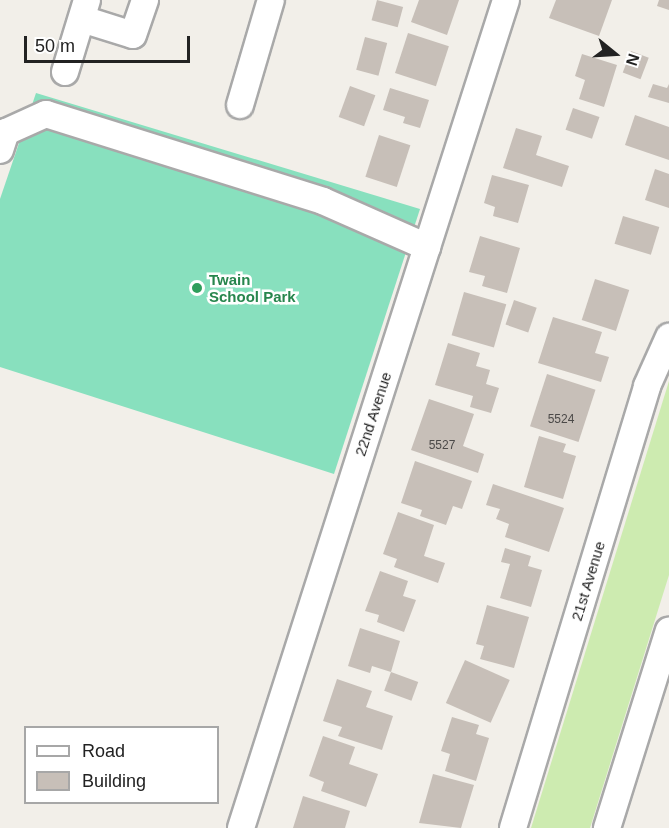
<!DOCTYPE html>
<html>
<head>
<meta charset="utf-8">
<style>
  body { margin:0 }
  #map { position:relative; width:669px; height:828px; overflow:hidden; background:#f2efe9; font-family:Helvetica,sans-serif }
  div>[style] { position:absolute }
  [style*='--x'] { left:calc(var(--x)*1px); top:calc(var(--y)*1px); width:calc(var(--w)*1px); rotate:calc(var(--a)*1deg) }
  .grass>* { inset:0; background:#cdebb0 }
  .pitch>* { inset:0; background:#88e0be }
  .building>* { inset:0; background:#c7bfb8; transform-origin:0 0 }
  .roads { filter:drop-shadow(2px 0 #a9a9a9) drop-shadow(-2px 0 #a9a9a9) drop-shadow(0 2px #a9a9a9) drop-shadow(0 -2px #a9a9a9) }
  .minor>* { height:26px; margin:-13px; padding:0 13px; transform-origin:13px; border-radius:13px; background:#fff }
  .dots>* { width:16px; height:16px; translate:-50% -50%; box-sizing:border-box; border:3px solid #fff; border-radius:50% }
  span { translate:-50% -50%; white-space:nowrap; text-align:center; line-height:1.15; -webkit-text-stroke:5px #fff; paint-order:stroke }
  .number-label { font-size:12px; color:#4b4948 }
  .number-label span { -webkit-text-stroke-width:0 }
  .leisure-label { font-size:15px; color:#27864d; font-weight:700 }
  .left { translate:0 -50%; text-align:left }
  .street-label { font-size:15px; color:#222 }
  .legend { position:absolute; left:24px; top:726px; width:195px; height:78px; box-sizing:border-box; background:#fff; border:2px solid #a7a7a7; margin:0; padding:8px 10px; list-style:none; font-size:18px; color:#222 }
  .legend li { display:flex; align-items:center; gap:12px; height:30px }
  .legend b { width:30px; border:2px solid #a7a7a7 }
  .north { position:absolute; left:585px; top:24px; width:60px; height:60px; -webkit-text-stroke:4px #fff; paint-order:stroke; rotate:108deg; font-size:16px; font-weight:700; line-height:24px; text-align:center; color:#222 }
  .north::after { content:''; display:block; margin:auto; width:21px; height:27px; background:#222; clip-path:polygon(50% 0,100% 100%,50% 72%,0 100%) }
  .scale { position:absolute; left:24px; top:36px; width:166px; height:27px; box-sizing:border-box; border:3px solid #222; border-top:0; padding-left:8px; font-size:18px; line-height:21px; white-space:nowrap; color:#222; -webkit-text-stroke:4px #fff; paint-order:stroke }
</style>
</head>
<body>
<div id="map">
  <div class="grass">
    <div style="clip-path:polygon(669px 381px,669px 575px,590px 828px,531px 828px)"></div>
  </div>
  <div class="pitch">
    <div style="clip-path:polygon(36px 93px,420px 209px,334px 474px,0 367px,0 199px)"></div>
  </div>
  <div class="building">
    <div style="left:377px;top:0;width:27px;height:21px;rotate:15deg"></div>
    <div style="clip-path:polygon(419px 0,459px 0,447px 35px,411px 22px)"></div>
    <div style="clip-path:polygon(556px 0,612px 0,599px 36px,549px 18px)"></div>
    <div style="clip-path:polygon(659px 0,669px 0,669px 10px,657px 6px)"></div>
    <div style="left:408px;top:33px;width:43px;height:42px;rotate:18deg"></div>
    <div style="left:365px;top:37px;width:23px;height:34px;rotate:15deg"></div>
    <div style="left:631px;top:51px;width:19px;height:23px;rotate:21deg"></div>
    <div style="clip-path:polygon(582px 54px,617px 65px,604px 107px,579px 99px,585px 80px,575px 76px)"></div>
    <div style="clip-path:polygon(653px 84px,667px 88px,669px 84px,669px 103px,648px 97px)"></div>
    <div style="left:350px;top:86px;width:27px;height:33px;rotate:20deg"></div>
    <div style="clip-path:polygon(390px 88px,429px 100px,420px 128px,403px 123px,405px 117px,383px 110px)"></div>
    <div style="left:573px;top:108px;width:28px;height:23px;rotate:19deg"></div>
    <div style="clip-path:polygon(635px 115px,669px 127px,669px 160px,625px 145px)"></div>
    <div style="clip-path:polygon(516px 128px,542px 136px,536px 155px,569px 166px,562px 187px,503px 168px)"></div>
    <div style="left:379px;top:135px;width:33px;height:44px;rotate:18deg"></div>
    <div style="clip-path:polygon(655px 169px,669px 174px,669px 208px,645px 200px)"></div>
    <div style="clip-path:polygon(492px 175px,529px 185px,518px 223px,493px 216px,495px 207px,484px 203px)"></div>
    <div style="left:623px;top:216px;width:38px;height:29px;rotate:17deg"></div>
    <div style="clip-path:polygon(480px 236px,520px 248px,507px 293px,482px 286px,485px 276px,469px 272px)"></div>
    <div style="left:595px;top:279px;width:36px;height:43px;rotate:18deg"></div>
    <div style="left:464px;top:292px;width:44px;height:45px;rotate:16deg"></div>
    <div style="left:514px;top:300px;width:24px;height:26px;rotate:19deg"></div>
    <div style="clip-path:polygon(553px 317px,602px 332px,595px 353px,609px 357px,601px 382px,538px 363px)"></div>
    <div style="clip-path:polygon(448px 343px,480px 353px,476px 366px,490px 370px,486px 384px,499px 388px,491px 413px,470px 407px,473px 396px,435px 385px)"></div>
    <div style="left:547px;top:374px;width:51px;height:55px;rotate:18deg"></div>
    <div style="clip-path:polygon(429px 399px,474px 414px,463px 446px,484px 454px,478px 473px,411px 450px)"></div>
    <div style="clip-path:polygon(539px 436px,566px 444px,563px 452px,576px 456px,563px 499px,524px 487px)"></div>
    <div style="clip-path:polygon(415px 461px,472px 481px,462px 509px,453px 506px,446px 525px,420px 516px,422px 510px,401px 503px)"></div>
    <div style="clip-path:polygon(493px 484px,564px 508px,549px 552px,505px 537px,509px 524px,496px 519px,500px 509px,486px 505px)"></div>
    <div style="clip-path:polygon(398px 512px,434px 525px,424px 556px,445px 563px,438px 583px,394px 567px,397px 559px,383px 554px)"></div>
    <div style="clip-path:polygon(505px 548px,531px 556px,528px 566px,542px 570px,531px 607px,500px 598px,510px 564px,501px 562px)"></div>
    <div style="clip-path:polygon(380px 571px,408px 581px,403px 596px,416px 600px,404px 632px,377px 622px,379px 615px,365px 611px)"></div>
    <div style="clip-path:polygon(487px 605px,529px 617px,514px 668px,480px 659px,484px 646px,476px 644px)"></div>
    <div style="clip-path:polygon(360px 628px,400px 641px,391px 672px,372px 666px,370px 673px,348px 666px)"></div>
    <div style="left:465px;top:660px;width:49px;height:47px;rotate:24deg"></div>
    <div style="left:391px;top:672px;width:29px;height:20px;rotate:20deg"></div>
    <div style="clip-path:polygon(337px 679px,372px 691px,366px 707px,393px 716px,382px 750px,338px 736px,342px 727px,323px 721px)"></div>
    <div style="clip-path:polygon(452px 717px,479px 725px,476px 734px,489px 738px,476px 781px,445px 771px,450px 754px,441px 751px)"></div>
    <div style="clip-path:polygon(323px 736px,355px 747px,349px 764px,378px 774px,366px 807px,321px 791px,324px 782px,309px 776px)"></div>
    <div style="clip-path:polygon(433px 774px,474px 785px,461px 828px,419px 823px)"></div>
    <div style="clip-path:polygon(303px 796px,350px 811px,345px 828px,293px 828px)"></div>
  </div>
  <div class="roads">
    <div class="minor">
      <div style="--x:82;--y:19;--w:53;--a:17.4"></div>
      <div style="--x:133;--y:35;--w:37;--a:-71"></div>
      <div style="--x:65;--y:72;--w:75;--a:-73"></div>
      <div style="--x:240;--y:105;--w:109;--a:-73.6"></div>
      <div style="--x:0;--y:150;--w:19;--a:-72"></div>
      <div style="--x:6;--y:132;--w:44;--a:-24.2"></div>
      <div style="--x:46;--y:114;--w:290;--a:17.4"></div>
      <div style="--x:323;--y:201;--w:114;--a:23.9"></div>
      <div style="--x:241;--y:828;--w:869;--a:-72.25"></div>
      <div style="--x:513;--y:828;--w:462;--a:-73.1"></div>
      <div style="--x:647;--y:386;--w:54;--a:-65.8"></div>
      <div style="--x:607;--y:828;--w:207;--a:-72.6"></div>
    </div>
  </div>
  <div class="dots">
    <div style="left:197px;top:288px;background:#2e9e5b"></div>
  </div>
  <div class="number-label">
    <span style="left:561px;top:420px">5524</span>
    <span style="left:442px;top:446px">5527</span>
  </div>
  <div class="leisure-label">
    <span class="left" style="left:209px;top:288px">Twain<br>School Park</span>
  </div>
  <div class="street-label">
    <span style="left:373px;top:414px;rotate:-72deg">22nd Avenue</span>
    <span style="left:588px;top:581px;rotate:-73deg">21st Avenue</span>
  </div>
  <ul class="legend">
  <li><b style="height:8px;background:#fff"></b>Road</li>
  <li><b style="height:16px;background:#c7bfb8"></b>Building</li>
  </ul>
  <div class="north">N</div>
  <div class="scale">50 m</div>
</div>
</body>
</html>
